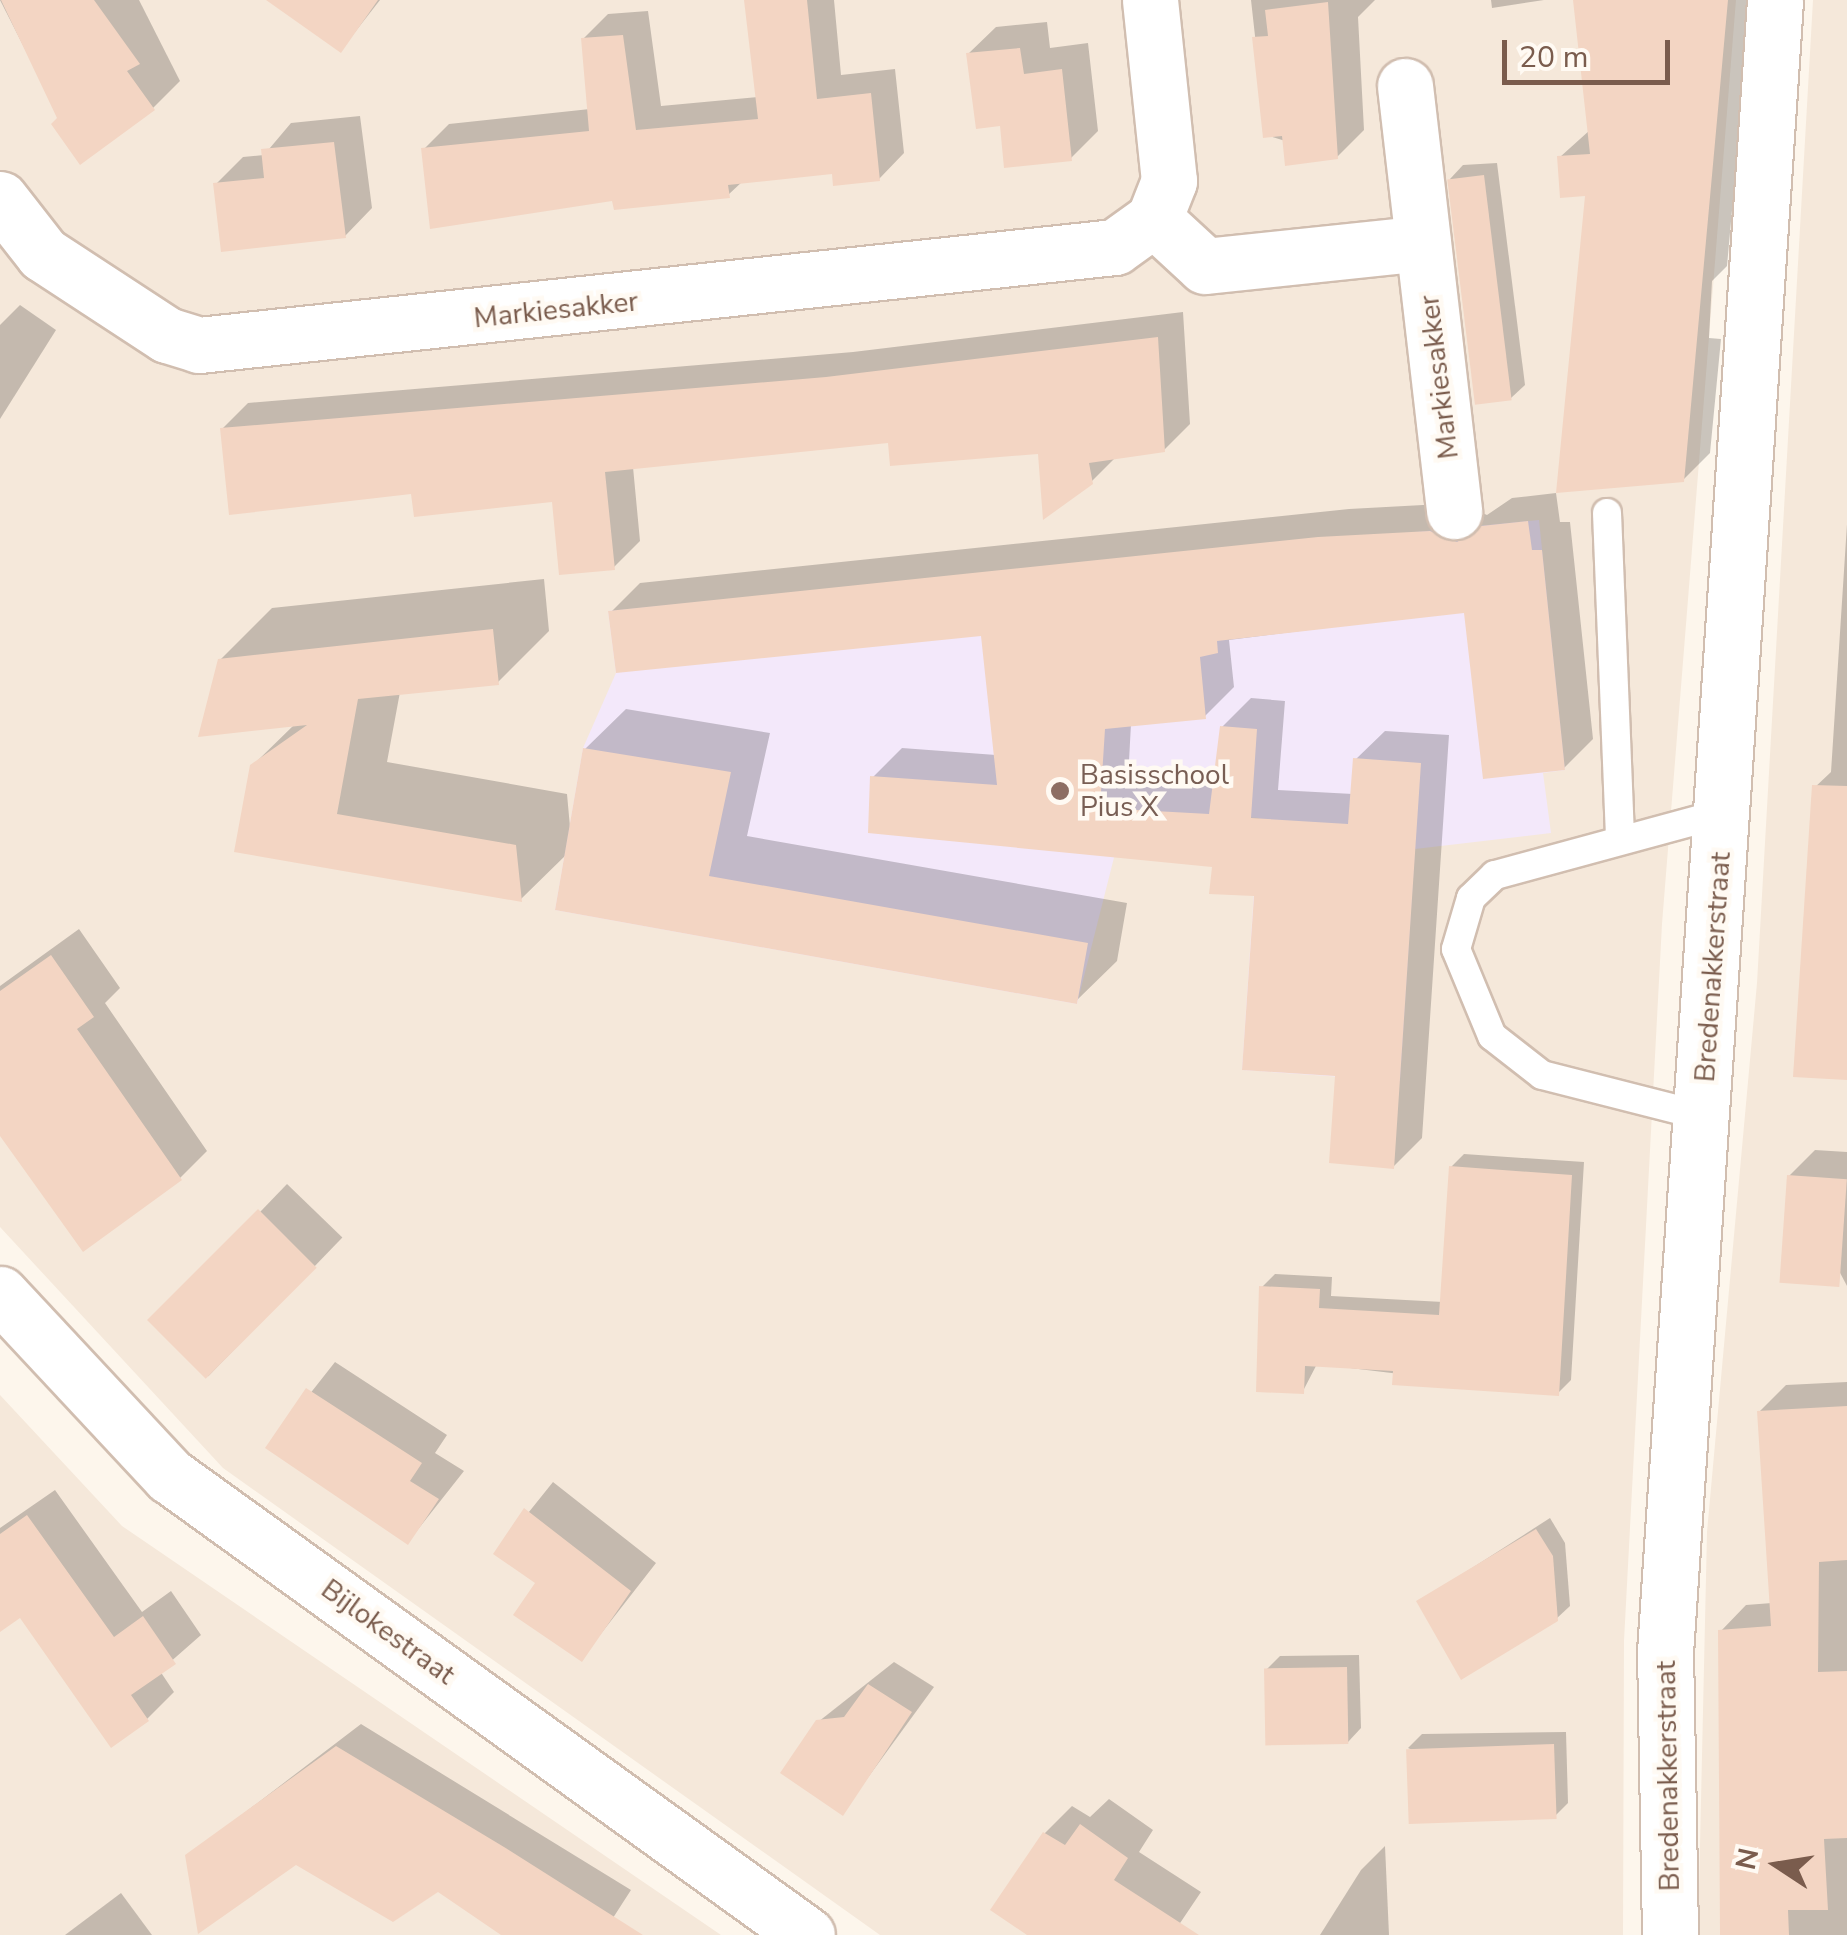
<!DOCTYPE html>
<html>
<head>
<meta charset="utf-8">
<style>
  body { margin:0 }
  #map { position:relative; width:1847px; height:1935px; overflow:hidden; background:#fdf6ec; font-family:"Nunito Sans",sans-serif }
  div>[style] { position:absolute }
  [style*='--x'] { left:calc(var(--x)*1px); top:calc(var(--y)*1px); width:calc(var(--w)*1px); rotate:calc(var(--a)*1deg) }
  .residential>* { inset:0; background:#f5e8da }
  .education>* { inset:0; background:#f3e8fa }
  .shadow>* { inset:0; background:#0003; transform-origin:0 0 }
  .building>* { inset:0; background:#f3d5c3; transform-origin:0 0 }
  .roads { filter:drop-shadow(2px 0 #d1beb0) drop-shadow(-2px 0 #d1beb0) drop-shadow(0 2px #d1beb0) drop-shadow(0 -2px #d1beb0) }
  .service>* { height:28px; margin:-14px; padding:0 14px; transform-origin:14px; border-radius:14px; background:#fff }
  .minor>* { height:55px; margin:-27.5px; padding:0 27.5px; transform-origin:27.5px; border-radius:27.5px; background:#fff }
  .dots>* { width:28px; height:28px; translate:-50% -50%; box-sizing:border-box; border:5px solid #fffaf3; border-radius:50% }
  span { translate:-50% -50%; white-space:nowrap; text-align:center; line-height:1.15; -webkit-text-stroke:9px #fffaf3; paint-order:stroke }
  .street-label { font-size:28px; color:#7a5c4d }
  .education-label { font-size:28px; color:#785e54 }
  .left { translate:0 -50%; text-align:left }
  .north { position:absolute; left:1727px; top:1815px; width:100px; height:100px; -webkit-text-stroke:8px #fffaf3; paint-order:stroke; rotate:282deg; font-size:28px; font-weight:700; line-height:40px; text-align:center; color:#7a5c4d }
  .north::after { content:''; display:block; margin:auto; width:35px; height:45px; background:#7a5c4d; clip-path:polygon(50% 0,100% 100%,50% 72%,0 100%) }
  .scale { position:absolute; left:1502px; top:40px; width:168px; height:45px; box-sizing:border-box; border:5px solid #7a5c4d; border-top:0; padding-left:12px; font-size:30px; line-height:35px; white-space:nowrap; color:#7a5c4d; -webkit-text-stroke:8px #fffaf3; paint-order:stroke }
</style>
</head>
<body>
<div id="map">
  <div class="residential">
    <div style="clip-path:polygon(0 0,1736px 0,1662px 924px,1624px 1641px,1623px 1935px,880px 1935px,223px 1468px,0 1227px)"></div>
    <div style="clip-path:polygon(1813px 0,1847px 0,1847px 1935px,1698px 1935px,1707px 1532px,1757px 983px)"></div>
    <div style="clip-path:polygon(0 1395px,122px 1526px,721px 1935px,0 1935px)"></div>
  </div>
  <div class="education">
    <div style="clip-path:polygon(1539px 520px,1565px 770px,1543px 773px,1551px 833px,1415px 849px,1400px 1081px,1242px 1070px,1259px 818px,1126px 810px,1077px 1004px,555px 910px,583px 748px,616px 673px,608px 611px)"></div>
  </div>
  <div class="shadow">
    <div style="clip-path:polygon(0 0,139px 0,180px 81px,153px 108px,60px 118px)"></div>
    <div style="clip-path:polygon(319px 0,380px 0,341px 50px)"></div>
    <div style="clip-path:polygon(748px 0,834px 0,841px 75px,895px 69px,904px 153px,879px 179px,834px 172px,743px 181px,728px 195px,615px 198px,424px 149px,449px 124px,590px 109px,583px 39px,608px 14px,648px 11px,661px 106px,758px 97px)"></div>
    <div style="clip-path:polygon(1251px 0,1375px 0,1358px 17px,1364px 130px,1337px 157px,1266px 135px)"></div>
    <div style="clip-path:polygon(1491px 0,1544px 0,1492px 8px)"></div>
    <div style="clip-path:polygon(1576px 0,1751px 0,1727px 266px,1712px 281px,1709px 338px,1721px 339px,1710px 453px,1683px 480px,1588px 194px,1560px 157px,1590px 130px)"></div>
    <div style="clip-path:polygon(1047px 22px,1050px 48px,1088px 43px,1098px 131px,1071px 158px,968px 54px,996px 27px)"></div>
    <div style="clip-path:polygon(360px 116px,372px 208px,345px 236px,216px 184px,243px 157px,264px 155px,291px 123px)"></div>
    <div style="clip-path:polygon(1497px 163px,1525px 385px,1511px 398px,1450px 179px,1463px 165px)"></div>
    <div style="clip-path:polygon(20px 305px,56px 330px,0 419px,0 325px)"></div>
    <div style="clip-path:polygon(1183px 312px,1190px 424px,1164px 450px,1116px 457px,1091px 482px,1040px 451px,890px 440px,633px 467px,640px 541px,614px 567px,554px 500px,413px 491px,222px 429px,248px 403px,853px 352px)"></div>
    <div style="clip-path:polygon(1556px 493px,1560px 522px,1570px 522px,1593px 739px,1564px 768px,1466px 610px,1229px 640px,1234px 687px,1205px 716px,1131px 724px,1128px 780px,1215px 785px,1222px 727px,1251px 698px,1285px 701px,1278px 790px,1353px 794px,1356px 759px,1385px 731px,1449px 735px,1422px 1138px,1393px 1167px,1337px 1074px,1257px 894px,1214px 864px,873px 777px,902px 748px,996px 755px,983px 633px,611px 612px,640px 583px,1349px 509px,1460px 503px,1487px 515px,1512px 498px)"></div>
    <div style="clip-path:polygon(1847px 524px,1847px 1078px,1813px 789px,1831px 772px)"></div>
    <div style="clip-path:polygon(544px 579px,549px 631px,498px 682px,400px 692px,387px 762px,567px 794px,570px 827px,585px 749px,626px 709px,770px 733px,747px 836px,1127px 903px,1117px 961px,1076px 1001px,568px 853px,521px 899px,237px 850px,252px 766px,295px 724px,220px 660px,272px 608px)"></div>
    <div style="clip-path:polygon(79px 929px,120px 988px,105px 1003px,207px 1151px,180px 1178px,0 1130px,0 986px)"></div>
    <div style="clip-path:polygon(1815px 1150px,1847px 1152px,1847px 1286px,1789px 1176px)"></div>
    <div style="clip-path:polygon(1464px 1154px,1584px 1162px,1571px 1380px,1558px 1393px,1317px 1364px,1303px 1391px,1262px 1287px,1275px 1274px,1332px 1277px,1331px 1296px,1443px 1302px,1451px 1167px)"></div>
    <div style="left:287px;top:1184px;width:77px;height:193px;rotate:44deg"></div>
    <div style="clip-path:polygon(335px 1362px,447px 1435px,435px 1453px,464px 1471px,408px 1542px,268px 1447px)"></div>
    <div style="clip-path:polygon(1847px 1382px,1847px 1935px,1723px 1935px,1720px 1632px,1746px 1605px,1772px 1603px,1759px 1412px,1786px 1385px)"></div>
    <div style="clip-path:polygon(553px 1482px,656px 1563px,582px 1658px,539px 1582px,496px 1553px)"></div>
    <div style="clip-path:polygon(55px 1490px,142px 1612px,171px 1591px,201px 1635px,160px 1671px,174px 1692px,147px 1719px,21px 1615px,0 1619px,0 1528px)"></div>
    <div style="clip-path:polygon(1550px 1518px,1565px 1543px,1570px 1606px,1556px 1619px,1419px 1602px)"></div>
    <div style="clip-path:polygon(1359px 1655px,1361px 1728px,1348px 1742px,1267px 1669px,1280px 1656px)"></div>
    <div style="clip-path:polygon(894px 1662px,934px 1687px,842px 1813px,818px 1722px)"></div>
    <div style="clip-path:polygon(361px 1724px,631px 1890px,602px 1935px,506px 1935px,438px 1889px,296px 1862px,188px 1856px)"></div>
    <div style="clip-path:polygon(1566px 1732px,1568px 1803px,1555px 1816px,1408px 1748px,1422px 1734px)"></div>
    <div style="clip-path:polygon(1109px 1799px,1153px 1830px,1139px 1852px,1201px 1892px,1172px 1935px,1031px 1935px,1045px 1833px,1072px 1806px,1090px 1817px)"></div>
    <div style="clip-path:polygon(1385px 1846px,1389px 1935px,1320px 1935px,1361px 1870px)"></div>
    <div style="clip-path:polygon(121px 1893px,152px 1935px,65px 1935px)"></div>
  </div>
  <div class="building">
    <div style="clip-path:polygon(1px 0,94px 0,140px 64px,127px 71px,155px 110px,80px 165px,51px 124px,57px 118px)"></div>
    <div style="clip-path:polygon(266px 0,378px 0,341px 53px)"></div>
    <div style="clip-path:polygon(744px 0,807px 0,817px 99px,871px 93px,880px 181px,833px 186px,832px 174px,728px 185px,730px 198px,614px 210px,612px 201px,430px 229px,421px 148px,589px 131px,581px 38px,623px 35px,636px 130px,758px 119px)"></div>
    <div style="clip-path:polygon(1573px 0,1728px 0,1684px 482px,1556px 493px,1585px 196px,1560px 198px,1557px 156px,1590px 154px)"></div>
    <div style="clip-path:polygon(1328px 2px,1338px 159px,1285px 166px,1282px 136px,1263px 138px,1252px 37px,1268px 36px,1265px 10px)"></div>
    <div style="clip-path:polygon(1020px 48px,1024px 74px,1062px 69px,1072px 161px,1004px 168px,1000px 126px,976px 129px,966px 53px)"></div>
    <div style="clip-path:polygon(334px 142px,346px 238px,221px 252px,213px 183px,264px 178px,261px 149px)"></div>
    <div style="left:1484px;top:175px;width:227px;height:37px;rotate:83deg"></div>
    <div style="clip-path:polygon(1158px 337px,1165px 452px,1089px 463px,1093px 484px,1043px 520px,1038px 454px,890px 466px,888px 443px,605px 472px,615px 570px,559px 575px,552px 502px,414px 517px,411px 494px,229px 515px,220px 428px,826px 377px)"></div>
    <div style="clip-path:polygon(1528px 521px,1532px 550px,1542px 550px,1565px 770px,1483px 779px,1464px 613px,1217px 641px,1218px 653px,1200px 657px,1206px 719px,1105px 729px,1100px 808px,1209px 814px,1220px 726px,1257px 729px,1251px 818px,1348px 824px,1353px 758px,1421px 763px,1394px 1169px,1329px 1163px,1335px 1076px,1242px 1070px,1254px 896px,1209px 894px,1212px 867px,868px 833px,870px 776px,997px 785px,981px 636px,616px 673px,608px 611px,1318px 537px,1430px 531px,1457px 542px,1481px 526px)"></div>
    <div style="clip-path:polygon(493px 629px,499px 685px,358px 699px,337px 814px,516px 845px,522px 902px,234px 852px,250px 765px,307px 725px,198px 737px,218px 659px)"></div>
    <div style="clip-path:polygon(583px 748px,731px 772px,709px 876px,1088px 943px,1077px 1004px,555px 910px)"></div>
    <div style="clip-path:polygon(1812px 785px,1847px 786px,1847px 1080px,1793px 1077px)"></div>
    <div style="clip-path:polygon(51px 955px,94px 1017px,77px 1029px,182px 1180px,83px 1252px,0 1136px,0 991px)"></div>
    <div style="clip-path:polygon(1449px 1166px,1572px 1175px,1559px 1396px,1392px 1385px,1393px 1371px,1305px 1366px,1304px 1394px,1256px 1392px,1259px 1286px,1320px 1289px,1319px 1308px,1439px 1315px)"></div>
    <div style="left:1787px;top:1175px;width:60px;height:108px;rotate:4deg"></div>
    <div style="left:258px;top:1209px;width:83px;height:157px;rotate:45deg"></div>
    <div style="clip-path:polygon(306px 1388px,422px 1463px,410px 1481px,439px 1499px,408px 1545px,265px 1448px)"></div>
    <div style="clip-path:polygon(1847px 1406px,1847px 1560px,1819px 1562px,1818px 1672px,1847px 1671px,1847px 1838px,1824px 1839px,1828px 1910px,1788px 1910px,1789px 1935px,1720px 1935px,1718px 1630px,1771px 1626px,1757px 1411px)"></div>
    <div style="clip-path:polygon(524px 1508px,631px 1591px,582px 1662px,513px 1615px,535px 1583px,493px 1554px)"></div>
    <div style="clip-path:polygon(27px 1515px,114px 1637px,143px 1616px,176px 1664px,131px 1695px,149px 1721px,111px 1748px,20px 1618px,0 1632px,0 1534px)"></div>
    <div style="clip-path:polygon(1536px 1529px,1553px 1556px,1558px 1621px,1461px 1680px,1416px 1601px)"></div>
    <div style="left:1347px;top:1667px;width:77px;height:83px;rotate:89deg"></div>
    <div style="clip-path:polygon(868px 1684px,912px 1712px,843px 1816px,780px 1773px,816px 1720px,844px 1717px)"></div>
    <div style="left:1554px;top:1744px;width:75px;height:148px;rotate:88deg"></div>
    <div style="clip-path:polygon(336px 1746px,504px 1847px,643px 1935px,501px 1935px,438px 1892px,393px 1922px,296px 1865px,198px 1934px,185px 1855px)"></div>
    <div style="clip-path:polygon(1080px 1824px,1128px 1858px,1114px 1880px,1199px 1935px,1027px 1935px,990px 1910px,1043px 1832px,1065px 1845px)"></div>
  </div>
  <div class="roads">
    <div class="service">
      <div style="--x:1607;--y:513;--w:324;--a:87.7"></div>
      <div style="--x:1703;--y:1116;--w:166;--a:-165.7"></div>
      <div style="--x:1542;--y:1075;--w:63;--a:-142"></div>
      <div style="--x:1492;--y:1036;--w:94;--a:-112.5"></div>
      <div style="--x:1456;--y:949;--w:53;--a:-73.6"></div>
      <div style="--x:1471;--y:898;--w:33;--a:-44"></div>
      <div style="--x:1495;--y:875;--w:236;--a:-15.2"></div>
    </div>
    <div class="minor">
      <div style="--x:1405;--y:86;--w:428;--a:83.4"></div>
      <div style="--x:0;--y:199;--w:70;--a:52"></div>
      <div style="--x:43;--y:254;--w:148;--a:33.2"></div>
      <div style="--x:167;--y:335;--w:34;--a:17"></div>
      <div style="--x:199;--y:345;--w:921;--a:-6.11"></div>
      <div style="--x:1115;--y:247;--w:48;--a:-35.7"></div>
      <div style="--x:1154;--y:219;--w:41;--a:-68.5"></div>
      <div style="--x:1169;--y:181;--w:182;--a:-96"></div>
      <div style="--x:1154;--y:219;--w:69;--a:42.7"></div>
      <div style="--x:1205;--y:266;--w:219;--a:-6"></div>
      <div style="--x:0;--y:1294;--w:249;--a:47"></div>
      <div style="--x:170;--y:1476;--w:785;--a:35.78"></div>
      <div style="--x:1670;--y:1935;--w:283;--a:-91"></div>
      <div style="--x:1665;--y:1652;--w:1656;--a:-86.19"></div>
    </div>
  </div>
  <div class="dots">
    <div style="left:1060px;top:791px;background:#8d6e63"></div>
  </div>
  <div class="street-label">
    <span style="left:556px;top:310px;rotate:-6deg">Markiesakker</span>
    <span style="left:1439px;top:377px;rotate:-97deg">Markiesakker</span>
    <span style="left:1713px;top:967px;rotate:-86deg">Bredenakkerstraat</span>
    <span style="left:388px;top:1632px;rotate:36deg">Bijlokestraat</span>
    <span style="left:1668px;top:1776px;rotate:-91deg">Bredenakkerstraat</span>
  </div>
  <div class="education-label">
    <span class="left" style="left:1080px;top:791px">Basisschool<br>Pius X</span>
  </div>
  <div class="north">N</div>
  <div class="scale">20 m</div>
</div>
</body>
</html>
